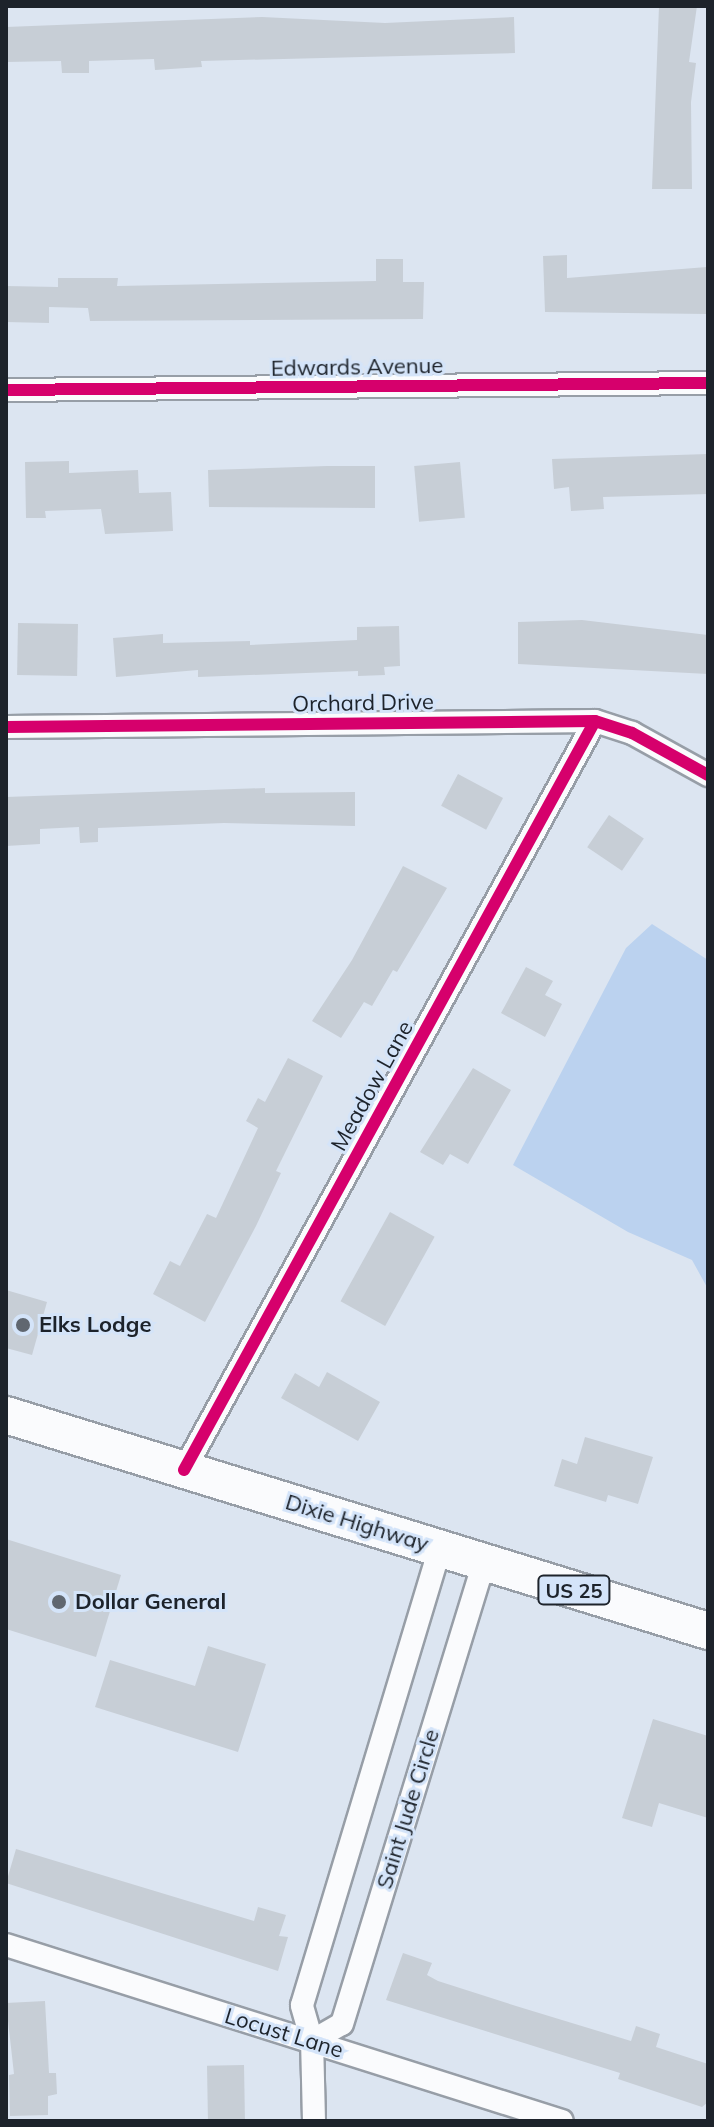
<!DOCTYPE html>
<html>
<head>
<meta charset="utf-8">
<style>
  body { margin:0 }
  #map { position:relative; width:714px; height:2127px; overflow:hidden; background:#dce5f1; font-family:Mulish,sans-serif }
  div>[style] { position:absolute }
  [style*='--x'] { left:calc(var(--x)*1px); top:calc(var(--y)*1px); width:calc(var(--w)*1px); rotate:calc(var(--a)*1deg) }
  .green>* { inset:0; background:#bbd2ef }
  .building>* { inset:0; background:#c7ced6; transform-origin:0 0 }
  .roads { filter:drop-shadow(2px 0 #979ea7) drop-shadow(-2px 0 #979ea7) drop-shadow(0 2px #979ea7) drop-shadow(0 -2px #979ea7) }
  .minor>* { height:22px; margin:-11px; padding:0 11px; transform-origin:11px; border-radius:11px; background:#fafbfd }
  .primary>* { height:36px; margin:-18px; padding:0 18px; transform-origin:18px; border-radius:18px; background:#fafbfd }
  .cycleway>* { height:12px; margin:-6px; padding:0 6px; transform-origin:6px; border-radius:6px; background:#d6006c }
  .dots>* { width:22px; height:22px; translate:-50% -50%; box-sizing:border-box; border:4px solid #d4e4f9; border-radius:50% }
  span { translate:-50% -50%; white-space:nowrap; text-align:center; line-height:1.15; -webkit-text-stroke:6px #d4e4f9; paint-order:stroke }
  .shield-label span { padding:2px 6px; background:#d4e4f9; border:2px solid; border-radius:6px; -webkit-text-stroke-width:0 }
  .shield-label { font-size:20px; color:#1d232b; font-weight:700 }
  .street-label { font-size:22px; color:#1d232b }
  .poi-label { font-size:22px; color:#1d232b; font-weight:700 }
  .left { translate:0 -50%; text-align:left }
  .frame { position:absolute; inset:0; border:8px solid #1d232b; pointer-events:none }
</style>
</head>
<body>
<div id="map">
  <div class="green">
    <div style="clip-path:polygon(652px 924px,708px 960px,708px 1289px,692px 1260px,628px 1232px,513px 1165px,626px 948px)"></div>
  </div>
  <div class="building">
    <div style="clip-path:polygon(659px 6px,697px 6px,689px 62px,696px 63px,691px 102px,692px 189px,652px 189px)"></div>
    <div style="clip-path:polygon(262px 17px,385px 23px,514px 17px,515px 53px,201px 61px,202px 67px,155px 70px,154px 59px,89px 61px,89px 73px,62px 73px,61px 61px,6px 62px,6px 27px)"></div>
    <div style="clip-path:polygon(567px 255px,567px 278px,707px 267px,707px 314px,545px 312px,543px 256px)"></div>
    <div style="clip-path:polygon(376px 259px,403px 259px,403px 282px,424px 282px,423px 319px,90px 321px,88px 308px,49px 307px,49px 323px,6px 322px,6px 286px,58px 287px,58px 278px,118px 278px,117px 286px,376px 281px)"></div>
    <div style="clip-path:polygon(708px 454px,708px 494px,603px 497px,604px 509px,571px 511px,569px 487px,554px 489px,552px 459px)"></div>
    <div style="clip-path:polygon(69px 461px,69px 473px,138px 470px,139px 493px,171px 492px,173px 531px,105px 534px,101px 509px,45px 511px,46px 518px,26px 518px,25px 462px)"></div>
    <div style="left:460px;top:462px;width:56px;height:46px;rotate:85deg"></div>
    <div style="clip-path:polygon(327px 466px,375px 466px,375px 508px,209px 507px,208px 470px)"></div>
    <div style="clip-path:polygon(582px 620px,708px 635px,708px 674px,518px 664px,518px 622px)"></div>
    <div style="left:18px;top:623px;width:60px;height:52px;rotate:1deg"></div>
    <div style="clip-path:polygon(399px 626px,400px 666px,384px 667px,385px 675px,358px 676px,358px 671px,198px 677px,198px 670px,116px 677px,113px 638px,163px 634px,163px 643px,250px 641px,250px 645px,357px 640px,357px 627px)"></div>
    <div style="left:458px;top:774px;width:51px;height:36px;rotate:28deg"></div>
    <div style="clip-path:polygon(265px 788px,265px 793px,355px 792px,355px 826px,224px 823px,98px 828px,98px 842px,80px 843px,79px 827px,40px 829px,40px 844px,6px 846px,6px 797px)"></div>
    <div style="left:609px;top:815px;width:42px;height:39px;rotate:34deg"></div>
    <div style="clip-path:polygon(403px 866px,447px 888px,397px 972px,393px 970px,372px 1006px,364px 1002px,341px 1038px,312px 1021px,352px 960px)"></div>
    <div style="clip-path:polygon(526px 967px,553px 981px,545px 995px,562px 1004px,545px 1037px,501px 1013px)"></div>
    <div style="clip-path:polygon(288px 1058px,323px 1076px,276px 1171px,281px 1173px,256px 1226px,205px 1322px,153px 1294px,170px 1261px,180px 1266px,207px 1214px,216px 1218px,258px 1128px,246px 1121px,258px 1098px,265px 1102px)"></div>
    <div style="clip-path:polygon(473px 1068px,511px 1090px,468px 1164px,450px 1154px,443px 1165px,420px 1152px)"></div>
    <div style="left:390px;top:1212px;width:51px;height:102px;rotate:29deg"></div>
    <div style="clip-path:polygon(6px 1290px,47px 1302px,32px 1355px,6px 1348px)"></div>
    <div style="clip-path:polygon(327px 1372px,380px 1402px,358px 1441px,281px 1398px,295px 1373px,319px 1387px)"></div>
    <div style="clip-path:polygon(585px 1437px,653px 1457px,638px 1504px,608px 1495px,606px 1502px,554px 1486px,562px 1459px,577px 1464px)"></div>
    <div style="clip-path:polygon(6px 1539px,121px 1575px,96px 1657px,6px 1629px)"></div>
    <div style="clip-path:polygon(208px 1646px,266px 1664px,238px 1752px,95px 1707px,110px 1660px,195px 1686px)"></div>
    <div style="clip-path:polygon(653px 1719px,708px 1736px,708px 1818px,659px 1803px,652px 1827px,622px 1818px)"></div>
    <div style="clip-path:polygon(16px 1849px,254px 1921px,258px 1907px,286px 1915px,279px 1936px,288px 1937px,278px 1971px,6px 1883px)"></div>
    <div style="clip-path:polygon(403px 1953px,432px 1963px,427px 1975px,438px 1981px,516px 2006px,631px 2041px,636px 2026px,660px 2034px,656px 2047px,708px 2064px,708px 2102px,702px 2107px,618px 2079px,620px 2073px,386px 2000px)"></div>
    <div style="clip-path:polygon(45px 2001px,49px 2073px,56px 2073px,57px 2094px,48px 2096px,48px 2115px,10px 2116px,9px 2075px,14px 2074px,6px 2003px)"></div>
    <div style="left:244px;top:2065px;width:55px;height:37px;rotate:89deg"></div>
  </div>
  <div class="roads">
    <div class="minor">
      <div style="--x:6;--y:390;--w:702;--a:-0.57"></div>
      <div style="--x:6;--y:727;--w:589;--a:-0.58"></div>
      <div style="--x:595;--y:721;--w:39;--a:18"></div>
      <div style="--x:632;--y:733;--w:87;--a:28.9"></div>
      <div style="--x:184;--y:1470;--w:854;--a:-61.25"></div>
      <div style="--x:6;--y:1945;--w:583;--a:17.57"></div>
      <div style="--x:312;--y:2041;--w:34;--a:-30"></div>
      <div style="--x:342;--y:2024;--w:483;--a:-72.9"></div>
      <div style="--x:314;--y:2121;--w:80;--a:-91.4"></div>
      <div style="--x:312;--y:2041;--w:37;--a:-106"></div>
      <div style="--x:302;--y:2005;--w:476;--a:-73.2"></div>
    </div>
    <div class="primary">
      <div style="--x:6;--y:1415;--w:734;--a:17.1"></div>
    </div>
  </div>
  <div class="cycleway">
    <div style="--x:6;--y:390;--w:702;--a:-0.57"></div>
    <div style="--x:6;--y:727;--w:589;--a:-0.58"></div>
    <div style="--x:595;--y:721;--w:39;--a:18"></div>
    <div style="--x:632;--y:733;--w:87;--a:28.9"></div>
    <div style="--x:184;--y:1470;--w:854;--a:-61.25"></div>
  </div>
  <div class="dots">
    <div style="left:23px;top:1325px;background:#606770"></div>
    <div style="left:59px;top:1602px;background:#606770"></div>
  </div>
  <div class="shield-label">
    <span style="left:574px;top:1590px">US 25</span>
  </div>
  <div class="street-label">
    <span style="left:357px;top:367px;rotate:-1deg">Edwards Avenue</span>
    <span style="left:363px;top:703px;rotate:-1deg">Orchard Drive</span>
    <span style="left:372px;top:1086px;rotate:-61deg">Meadow Lane</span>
    <span style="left:357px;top:1523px;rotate:17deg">Dixie Highway</span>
    <span style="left:408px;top:1809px;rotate:-73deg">Saint Jude Circle</span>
    <span style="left:284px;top:2033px;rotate:17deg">Locust Lane</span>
  </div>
  <div class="poi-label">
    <span class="left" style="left:39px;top:1325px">Elks Lodge</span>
    <span class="left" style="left:75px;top:1602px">Dollar General</span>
  </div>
  <div class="frame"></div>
</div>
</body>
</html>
